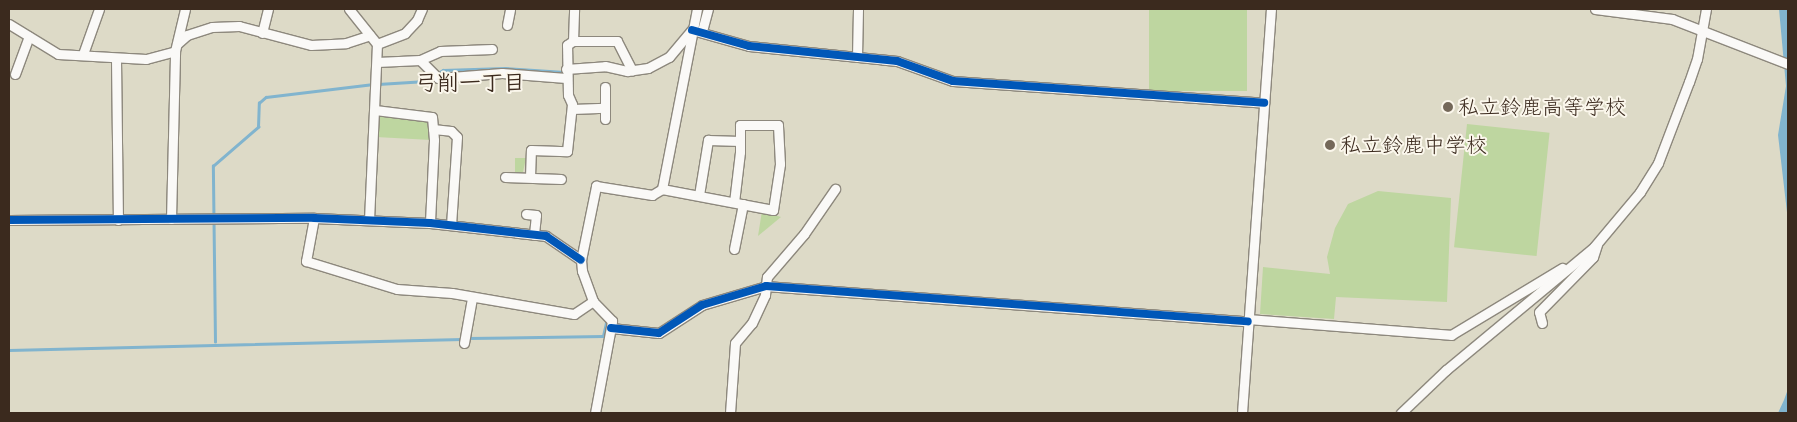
<!DOCTYPE html>
<html>
<head>
<meta charset="utf-8">
<style>
  body { margin:0 }
  #map { position:relative; width:1797px; height:422px; overflow:hidden; background:#dddac7; font-family:Caveat,"Klee One",sans-serif }
  div>[style] { position:absolute }
  [style*='--x'] { left:calc(var(--x)*1px); top:calc(var(--y)*1px); width:calc(var(--w)*1px); rotate:calc(var(--a)*1deg) }
  .green>* { inset:0; background:#bed6a0; transform-origin:0 0 }
  .water>* { inset:0; background:#81b4ce }
  .stream>* { height:2.5px; margin:-1.25px; padding:0 1.25px; transform-origin:1.25px; border-radius:1.25px; background:#81b4ce }
  .roads { filter:drop-shadow(1px 0 #8d887d) drop-shadow(-1px 0 #8d887d) drop-shadow(0 1px #8d887d) drop-shadow(0 -1px #8d887d) }
  .minor>* { height:9px; margin:-4.5px; padding:0 4.5px; transform-origin:4.5px; border-radius:4.5px; background:#faf9f7 }
  .cycleway>* { height:8px; margin:-4px; padding:0 4px; transform-origin:4px; border-radius:4px; background:#0057b8 }
  .dots>* { width:14px; height:14px; translate:-50% -50%; box-sizing:border-box; border:2px solid #fbf7ec; border-radius:50% }
  span { translate:-50% -50%; white-space:nowrap; text-align:center; line-height:1.15; -webkit-text-stroke:4px #fbf7ec; paint-order:stroke }
  .poi-label { font-size:21px; color:#3b2a1e }
  .left { translate:0 -50%; text-align:left }
  .neighbourhood-label { font-size:22px; color:#3b2a1e; font-weight:700 }
  .frame { position:absolute; inset:0; border:10px solid #3b2a1e; pointer-events:none }
</style>
</head>
<body>
<div id="map">
  <div class="green">
    <div style="left:1149px;top:9px;width:98px;height:82px"></div>
    <div style="clip-path:polygon(379px 115px,430px 121px,431px 140px,376px 137px)"></div>
    <div style="left:1467px;top:124px;width:83px;height:124px;rotate:6deg"></div>
    <div style="clip-path:polygon(515px 158px,526px 158px,523px 172px,515px 173px)"></div>
    <div style="clip-path:polygon(1378px 191px,1451px 198px,1447px 302px,1336px 297px,1334px 319px,1260px 314px,1263px 267px,1330px 274px,1327px 257px,1335px 228px,1348px 204px)"></div>
    <div style="clip-path:polygon(762px 211px,781px 217px,758px 236px)"></div>
  </div>
  <div class="water">
    <div style="clip-path:polygon(1779px 9px,1788px 9px,1788px 221px,1778px 135px,1786px 86px)"></div>
    <div style="clip-path:polygon(1788px 389px,1788px 413px,1778px 413px,1784px 400px)"></div>
  </div>
  <div class="stream">
    <div style="--x:699;--y:23;--w:15;--a:-74"></div>
    <div style="--x:378;--y:84;--w:48;--a:-3.6"></div>
    <div style="--x:426;--y:81;--w:20;--a:-33"></div>
    <div style="--x:443;--y:70;--w:62;--a:-1.8"></div>
    <div style="--x:505;--y:68;--w:59;--a:3.9"></div>
    <div style="--x:468;--y:338;--w:135;--a:-0.8"></div>
    <div style="--x:603;--y:336;--w:13;--a:-77"></div>
    <div style="--x:606;--y:323;--w:4;--a:14"></div>
    <div style="--x:215;--y:342;--w:176;--a:-90.7"></div>
    <div style="--x:213;--y:166;--w:60;--a:-40.9"></div>
    <div style="--x:258;--y:127;--w:24;--a:-88"></div>
    <div style="--x:259;--y:103;--w:9;--a:-41"></div>
    <div style="--x:266;--y:97;--w:108;--a:-6.9"></div>
    <div style="--x:9;--y:350;--w:453;--a:-1.4"></div>
  </div>
  <div class="roads">
    <div class="minor">
      <div style="--x:349;--y:9;--w:45;--a:51.3"></div>
      <div style="--x:377;--y:44;--w:175;--a:92.6"></div>
      <div style="--x:1595;--y:9;--w:78;--a:7.4"></div>
      <div style="--x:1672;--y:19;--w:124;--a:21.2"></div>
      <div style="--x:9;--y:24;--w:57;--a:31.5"></div>
      <div style="--x:58;--y:54;--w:88;--a:3.3"></div>
      <div style="--x:146;--y:59;--w:30;--a:-15"></div>
      <div style="--x:175;--y:51;--w:43;--a:-76.6"></div>
      <div style="--x:507;--y:25;--w:16;--a:-79"></div>
      <div style="--x:692;--y:30;--w:59;--a:15.7"></div>
      <div style="--x:749;--y:46;--w:149;--a:5.8"></div>
      <div style="--x:897;--y:61;--w:59;--a:19.7"></div>
      <div style="--x:953;--y:81;--w:312;--a:4"></div>
      <div style="--x:702;--y:31;--w:23;--a:-75"></div>
      <div style="--x:262;--y:33;--w:25;--a:-76"></div>
      <div style="--x:573;--y:41;--w:44;--a:0"></div>
      <div style="--x:617;--y:41;--w:33;--a:63"></div>
      <div style="--x:177;--y:44;--w:13;--a:-42"></div>
      <div style="--x:187;--y:35;--w:26;--a:-18"></div>
      <div style="--x:212;--y:27;--w:27;--a:-2"></div>
      <div style="--x:239;--y:26;--w:74;--a:14.8"></div>
      <div style="--x:311;--y:45;--w:35;--a:-3"></div>
      <div style="--x:346;--y:43;--w:25;--a:-18"></div>
      <div style="--x:377;--y:44;--w:30;--a:-21"></div>
      <div style="--x:405;--y:33;--w:18;--a:-47"></div>
      <div style="--x:417;--y:20;--w:12;--a:-66"></div>
      <div style="--x:83;--y:54;--w:48;--a:-70.4"></div>
      <div style="--x:857;--y:57;--w:48;--a:-88.8"></div>
      <div style="--x:116;--y:59;--w:161;--a:89.3"></div>
      <div style="--x:420;--y:60;--w:22;--a:-24"></div>
      <div style="--x:440;--y:51;--w:52;--a:-2.2"></div>
      <div style="--x:377;--y:62;--w:43;--a:-2.7"></div>
      <div style="--x:420;--y:60;--w:25;--a:45"></div>
      <div style="--x:438;--y:78;--w:64;--a:-4.5"></div>
      <div style="--x:502;--y:73;--w:64;--a:4.5"></div>
      <div style="--x:566;--y:69;--w:39;--a:-4"></div>
      <div style="--x:605;--y:66;--w:23;--a:13"></div>
      <div style="--x:627;--y:71;--w:21;--a:-8"></div>
      <div style="--x:648;--y:68;--w:24;--a:-28"></div>
      <div style="--x:669;--y:57;--w:35;--a:-50"></div>
      <div style="--x:15;--y:74;--w:40;--a:-69.8"></div>
      <div style="--x:605;--y:87;--w:32;--a:90"></div>
      <div style="--x:572;--y:109;--w:33;--a:-2"></div>
      <div style="--x:375;--y:110;--w:57;--a:7"></div>
      <div style="--x:432;--y:117;--w:23;--a:85"></div>
      <div style="--x:434;--y:140;--w:83;--a:92.8"></div>
      <div style="--x:433;--y:129;--w:18;--a:6"></div>
      <div style="--x:451;--y:131;--w:8;--a:45"></div>
      <div style="--x:457;--y:137;--w:88;--a:93.9"></div>
      <div style="--x:505;--y:177;--w:56;--a:2"></div>
      <div style="--x:530;--y:177;--w:27;--a:-88"></div>
      <div style="--x:531;--y:150;--w:36;--a:2"></div>
      <div style="--x:567;--y:151;--w:47;--a:-83.9"></div>
      <div style="--x:572;--y:104;--w:10;--a:-114"></div>
      <div style="--x:568;--y:95;--w:50;--a:-91.1"></div>
      <div style="--x:567;--y:45;--w:7;--a:-34"></div>
      <div style="--x:573;--y:41;--w:32;--a:-88"></div>
      <div style="--x:662;--y:189;--w:113;--a:10.7"></div>
      <div style="--x:773;--y:210;--w:47;--a:-81.3"></div>
      <div style="--x:780;--y:164;--w:39;--a:-93"></div>
      <div style="--x:778;--y:125;--w:38;--a:180"></div>
      <div style="--x:740;--y:125;--w:27;--a:90"></div>
      <div style="--x:740;--y:152;--w:50;--a:96.8"></div>
      <div style="--x:699;--y:195;--w:56;--a:-80.7"></div>
      <div style="--x:708;--y:140;--w:32;--a:2"></div>
      <div style="--x:526;--y:214;--w:10;--a:6"></div>
      <div style="--x:536;--y:215;--w:20;--a:96"></div>
      <div style="--x:314;--y:218;--w:44;--a:100.5"></div>
      <div style="--x:306;--y:261;--w:95;--a:17.1"></div>
      <div style="--x:397;--y:289;--w:55;--a:4.2"></div>
      <div style="--x:452;--y:293;--w:124;--a:9.8"></div>
      <div style="--x:574;--y:314;--w:23;--a:-34"></div>
      <div style="--x:171;--y:219;--w:168;--a:-88.6"></div>
      <div style="--x:9;--y:220;--w:305;--a:-0.4"></div>
      <div style="--x:314;--y:218;--w:116;--a:2.5"></div>
      <div style="--x:430;--y:223;--w:117;--a:6.4"></div>
      <div style="--x:546;--y:236;--w:42;--a:34.4"></div>
      <div style="--x:734;--y:249;--w:46;--a:-78.7"></div>
      <div style="--x:1249;--y:319;--w:203;--a:4.5"></div>
      <div style="--x:1451;--y:335;--w:130;--a:-31.1"></div>
      <div style="--x:1542;--y:323;--w:11;--a:-105"></div>
      <div style="--x:1539;--y:312;--w:77;--a:-45.5"></div>
      <div style="--x:1593;--y:257;--w:13;--a:-72"></div>
      <div style="--x:611;--y:328;--w:48;--a:5.9"></div>
      <div style="--x:659;--y:333;--w:51;--a:-33.1"></div>
      <div style="--x:702;--y:305;--w:67;--a:-16.5"></div>
      <div style="--x:766;--y:286;--w:483;--a:4.2"></div>
      <div style="--x:464;--y:343;--w:46;--a:-79.9"></div>
      <div style="--x:595;--y:413;--w:94;--a:-79.5"></div>
      <div style="--x:612;--y:321;--w:28;--a:-134"></div>
      <div style="--x:593;--y:301;--w:32;--a:-110"></div>
      <div style="--x:582;--y:271;--w:11;--a:-95"></div>
      <div style="--x:581;--y:260;--w:76;--a:-78.5"></div>
      <div style="--x:596;--y:186;--w:57;--a:9.1"></div>
      <div style="--x:652;--y:195;--w:12;--a:-31"></div>
      <div style="--x:662;--y:189;--w:183;--a:-79"></div>
      <div style="--x:730;--y:413;--w:70;--a:-85.9"></div>
      <div style="--x:735;--y:343;--w:26;--a:-50"></div>
      <div style="--x:752;--y:323;--w:31;--a:-65"></div>
      <div style="--x:765;--y:295;--w:18;--a:-84"></div>
      <div style="--x:767;--y:277;--w:57;--a:-49.3"></div>
      <div style="--x:804;--y:234;--w:55;--a:-55.4"></div>
      <div style="--x:1242;--y:413;--w:405;--a:-85.9"></div>
      <div style="--x:1401;--y:413;--w:62;--a:-43.7"></div>
      <div style="--x:1446;--y:370;--w:192;--a:-39.7"></div>
      <div style="--x:1594;--y:247;--w:72;--a:-50.1"></div>
      <div style="--x:1640;--y:192;--w:34;--a:-58"></div>
      <div style="--x:1658;--y:163;--w:87;--a:-69.1"></div>
      <div style="--x:1689;--y:82;--w:24;--a:-71"></div>
      <div style="--x:1697;--y:59;--w:51;--a:-79.8"></div>
    </div>
  </div>
  <div class="cycleway">
    <div style="--x:692;--y:30;--w:59;--a:15.7"></div>
    <div style="--x:749;--y:46;--w:149;--a:5.8"></div>
    <div style="--x:897;--y:61;--w:59;--a:19.7"></div>
    <div style="--x:953;--y:81;--w:312;--a:4"></div>
    <div style="--x:9;--y:220;--w:305;--a:-0.4"></div>
    <div style="--x:314;--y:218;--w:116;--a:2.5"></div>
    <div style="--x:430;--y:223;--w:117;--a:6.4"></div>
    <div style="--x:546;--y:236;--w:42;--a:34.4"></div>
    <div style="--x:611;--y:328;--w:48;--a:5.9"></div>
    <div style="--x:659;--y:333;--w:51;--a:-33.1"></div>
    <div style="--x:702;--y:305;--w:67;--a:-16.5"></div>
    <div style="--x:766;--y:286;--w:483;--a:4.2"></div>
  </div>
  <div class="dots">
    <div style="left:1448px;top:107px;background:#746859"></div>
    <div style="left:1330px;top:145px;background:#746859"></div>
  </div>
  <div class="poi-label">
    <span class="left" style="left:1458px;top:107px">私立鈴鹿高等学校</span>
    <span class="left" style="left:1340px;top:145px">私立鈴鹿中学校</span>
  </div>
  <div class="neighbourhood-label">
    <span style="left:470px;top:84px">弓削一丁目</span>
  </div>
  <div class="frame"></div>
</div>
</body>
</html>
